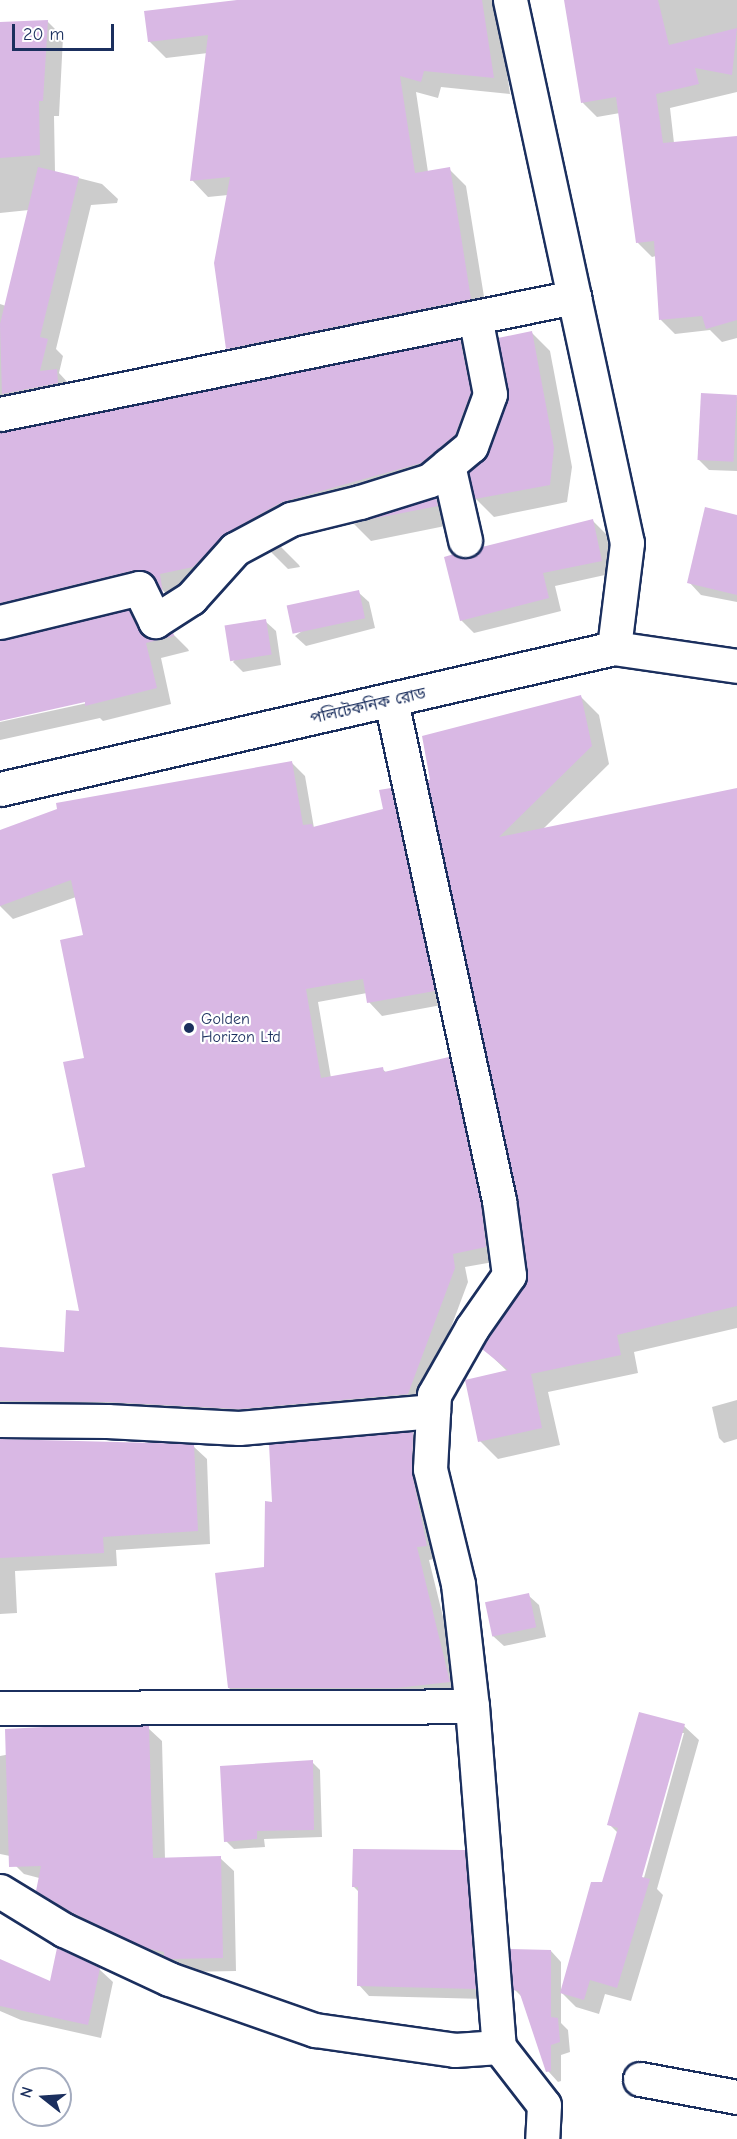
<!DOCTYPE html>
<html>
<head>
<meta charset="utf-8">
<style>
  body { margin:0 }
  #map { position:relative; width:737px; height:2139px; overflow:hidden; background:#fff; font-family:"Comic Neue","Noto Sans Bengali",sans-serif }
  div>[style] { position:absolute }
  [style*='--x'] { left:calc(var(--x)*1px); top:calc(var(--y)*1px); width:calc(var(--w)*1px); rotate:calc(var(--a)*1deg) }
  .shadow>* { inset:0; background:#0003 }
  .building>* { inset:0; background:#d9b8e4; transform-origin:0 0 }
  .roads { filter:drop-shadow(2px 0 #1b2f5e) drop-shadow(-2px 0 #1b2f5e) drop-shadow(0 2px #1b2f5e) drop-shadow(0 -2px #1b2f5e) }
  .street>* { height:33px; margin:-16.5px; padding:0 16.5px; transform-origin:16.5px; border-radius:16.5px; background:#fff }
  .secondary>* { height:33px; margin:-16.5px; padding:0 16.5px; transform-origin:16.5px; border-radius:16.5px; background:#fff }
  .dots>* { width:16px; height:16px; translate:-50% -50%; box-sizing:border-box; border:3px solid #fff; border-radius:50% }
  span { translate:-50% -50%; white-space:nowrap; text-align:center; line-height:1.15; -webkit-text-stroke:4.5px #fff; paint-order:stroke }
  .street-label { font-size:16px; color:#1b2f5e }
  .poi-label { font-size:16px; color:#1b2f5e }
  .left { translate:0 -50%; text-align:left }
  .north { position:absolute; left:12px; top:2067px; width:60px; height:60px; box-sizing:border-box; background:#fff; border:2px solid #a4acbf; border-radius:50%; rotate:287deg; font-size:16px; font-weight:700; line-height:24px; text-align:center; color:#1b2f5e }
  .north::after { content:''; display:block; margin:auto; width:21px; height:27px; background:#1b2f5e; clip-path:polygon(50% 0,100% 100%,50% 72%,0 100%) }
  .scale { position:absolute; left:12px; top:24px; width:102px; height:27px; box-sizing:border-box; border:3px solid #1b2f5e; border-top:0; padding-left:8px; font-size:18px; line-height:21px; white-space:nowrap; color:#1b2f5e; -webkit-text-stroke:4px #fff; paint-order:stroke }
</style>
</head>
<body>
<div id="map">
  <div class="shadow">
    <div style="clip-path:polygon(250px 0,496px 0,510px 94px,441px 87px,438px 98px,416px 92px,428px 172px,449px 169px,466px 186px,487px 315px,245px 365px,228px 348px,228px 195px,208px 197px,192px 180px,208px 53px,166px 58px,149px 41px)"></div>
    <div style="clip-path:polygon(566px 0,737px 0,737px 92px,670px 108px,674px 143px,737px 137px,737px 135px,737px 338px,722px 342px,710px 330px,675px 334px,661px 320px,656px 256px,652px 257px,638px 243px,620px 113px,597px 117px,583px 103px)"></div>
    <div style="clip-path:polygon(47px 21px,63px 37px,59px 116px,54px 116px,55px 172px,102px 184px,118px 199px,117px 203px,91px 205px,56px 349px,63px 356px,59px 373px,72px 387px,0 420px,0 304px,6px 306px,29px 210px,0 213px,0 23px)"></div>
    <div style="clip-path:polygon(532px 333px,550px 351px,572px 467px,567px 502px,494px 517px,476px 499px)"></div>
    <div style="clip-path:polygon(460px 341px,475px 357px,470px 451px,298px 518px,177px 606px,160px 587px,151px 585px,0 628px,0 434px)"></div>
    <div style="clip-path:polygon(737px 396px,737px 471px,709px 470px,699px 460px)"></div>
    <div style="clip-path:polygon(436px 499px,454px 517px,455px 524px,371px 541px,354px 524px)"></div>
    <div style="clip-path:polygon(737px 516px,737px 602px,701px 595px,689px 582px)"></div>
    <div style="clip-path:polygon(593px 521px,606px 534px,614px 573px,555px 586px,561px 611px,474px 633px,461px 620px,460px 560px,470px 560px)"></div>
    <div style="clip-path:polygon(281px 547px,299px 565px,300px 567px,288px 569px,271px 552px)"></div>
    <div style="clip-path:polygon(358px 592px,369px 602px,375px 628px,306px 646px,295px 636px)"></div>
    <div style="clip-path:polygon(128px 611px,144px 627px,150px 640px,156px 641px,173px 634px,188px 649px,189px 651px,161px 658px,171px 704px,103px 721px,100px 718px,0 740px,0 722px,92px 702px,92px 699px,0 719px,0 642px)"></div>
    <div style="clip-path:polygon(265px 621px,276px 631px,281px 665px,243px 672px,233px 662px)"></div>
    <div style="clip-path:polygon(581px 697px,599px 715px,609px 764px,542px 830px,737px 790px,737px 1328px,634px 1352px,638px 1373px,548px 1392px,560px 1445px,498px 1459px,480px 1441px,508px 1372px,484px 1349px,526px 1286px,529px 1273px,519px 1197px,429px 781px)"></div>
    <div style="clip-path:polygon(292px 763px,305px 776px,314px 828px,385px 810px,390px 789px,404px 803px,447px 1004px,382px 1016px,369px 1002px,367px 993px,318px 1002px,331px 1078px,382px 1069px,387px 1073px,448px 1058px,462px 1072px,499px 1261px,465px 1267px,468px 1282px,421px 1407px,0 1421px,0 1348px,66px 1353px,81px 1312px,87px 1168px,84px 936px,76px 897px,13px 919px,0 906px,0 831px)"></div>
    <div style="clip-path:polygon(737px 1400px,737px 1439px,724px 1443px,719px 1438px,712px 1407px)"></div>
    <div style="clip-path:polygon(412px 1433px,425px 1446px,439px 1558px,429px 1560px,462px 1694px,242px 1701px,229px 1688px,265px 1568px,273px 1503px)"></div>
    <div style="clip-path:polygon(0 1440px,193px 1446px,207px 1459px,210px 1544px,116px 1550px,117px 1566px,15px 1571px,17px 1613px,0 1614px)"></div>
    <div style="clip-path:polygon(528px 1595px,539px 1605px,546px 1637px,504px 1646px,493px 1636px)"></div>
    <div style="clip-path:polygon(evenodd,684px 1726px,699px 1740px,657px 1889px,663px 1895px,631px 2001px,605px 1994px,599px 2014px,576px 2007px,561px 1992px,603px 1883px,618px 1833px,609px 1824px,684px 1726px,681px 1733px,684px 1733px,642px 1885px,639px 1884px,681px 1733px)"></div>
    <div style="clip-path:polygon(148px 1728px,162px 1741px,165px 1859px,220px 1858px,234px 1871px,236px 1971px,185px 1972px,68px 1914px,54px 1901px,43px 1879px,24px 1874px,10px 1860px,10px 1856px,0 1854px,0 1756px)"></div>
    <div style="clip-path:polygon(312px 1762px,320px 1770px,322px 1837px,264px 1839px,265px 1847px,234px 1849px,226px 1841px,268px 1763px)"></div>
    <div style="clip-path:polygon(464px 1851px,474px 1862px,485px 1999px,369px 1996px,359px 1985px,360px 1893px,354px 1887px)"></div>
    <div style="clip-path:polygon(551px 1951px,561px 1962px,561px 2023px,568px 2030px,570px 2052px,561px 2055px,561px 2081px,558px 2082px,548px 2071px,523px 1998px,515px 1990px)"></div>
    <div style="clip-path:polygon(0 1960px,51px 1983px,99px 1969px,113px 1982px,101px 2038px,21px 2020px,0 2011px)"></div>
  </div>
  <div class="building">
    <div style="clip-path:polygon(237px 0,482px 0,494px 78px,424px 71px,421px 82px,400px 76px,415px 173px,450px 167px,471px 299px,226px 349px,214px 263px,230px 177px,190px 181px,208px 35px,148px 42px,144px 11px)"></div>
    <div style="clip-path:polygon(564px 0,658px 0,669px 45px,737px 28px,732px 75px,695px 68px,699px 84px,656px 94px,663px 143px,737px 136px,737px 320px,706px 329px,702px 316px,659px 320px,654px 241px,636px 243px,616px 97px,581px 103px)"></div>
    <div style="clip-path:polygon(48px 20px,43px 101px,39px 101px,40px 155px,0 158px,0 22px)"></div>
    <div style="clip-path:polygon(38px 167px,79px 177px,40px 337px,48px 339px,40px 371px,57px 369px,58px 383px,2px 394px,0 324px)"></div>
    <div style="clip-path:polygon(532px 331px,554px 448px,550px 485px,475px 499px,469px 472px,488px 453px,508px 400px,508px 390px,498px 338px)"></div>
    <div style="clip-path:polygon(460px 339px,471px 392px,455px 435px,421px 463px,282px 502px,226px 533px,193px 567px,160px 574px,163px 594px,151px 574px,135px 570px,0 603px,0 432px)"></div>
    <div style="left:701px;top:393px;width:36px;height:67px;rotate:3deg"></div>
    <div style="clip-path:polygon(436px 498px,438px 506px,351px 523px,366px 520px)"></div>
    <div style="clip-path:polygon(705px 507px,737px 515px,737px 595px,687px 583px)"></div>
    <div style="clip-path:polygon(593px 519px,602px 561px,543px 573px,549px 598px,460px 621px,444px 557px,454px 554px,460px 558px,470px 558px,482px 547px)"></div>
    <div style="left:359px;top:590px;width:29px;height:74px;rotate:78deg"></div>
    <div style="clip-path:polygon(129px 610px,138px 629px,146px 637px,156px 640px,173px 632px,174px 636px,146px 643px,157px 688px,85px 706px,85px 702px,0 721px,0 640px)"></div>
    <div style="left:266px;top:619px;width:36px;height:42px;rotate:81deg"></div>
    <div style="clip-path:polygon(581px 695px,592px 746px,499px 837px,737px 788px,737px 1306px,617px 1335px,621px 1355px,531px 1374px,542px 1428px,478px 1442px,465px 1380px,508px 1370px,482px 1349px,524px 1286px,528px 1273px,517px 1196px,427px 780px,430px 780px,422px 736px)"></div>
    <div style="clip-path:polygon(292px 761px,303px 825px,312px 824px,313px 827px,383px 809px,379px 790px,391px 788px,435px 991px,367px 1003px,363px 979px,306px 989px,321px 1078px,383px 1067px,384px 1072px,449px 1057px,481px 1203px,486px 1247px,453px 1254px,455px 1268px,408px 1394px,239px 1409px,107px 1402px,0 1401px,0 1347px,64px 1352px,66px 1310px,79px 1311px,52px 1174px,85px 1167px,63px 1062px,84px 1058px,60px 940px,83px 935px,71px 880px,0 906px,0 830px,57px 809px,56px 803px)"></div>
    <div style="clip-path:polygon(413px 1432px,412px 1473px,427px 1546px,417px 1547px,450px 1682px,397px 1688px,228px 1688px,215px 1573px,264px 1567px,265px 1501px,272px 1502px,269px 1444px)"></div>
    <div style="clip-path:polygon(0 1439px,194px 1444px,198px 1531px,103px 1537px,104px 1553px,0 1558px)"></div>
    <div style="left:529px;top:1593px;width:35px;height:45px;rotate:78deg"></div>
    <div style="clip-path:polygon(639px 1712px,685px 1724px,642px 1877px,650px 1879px,617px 1988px,590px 1980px,584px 2000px,560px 1993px,591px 1882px,602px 1882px,618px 1828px,607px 1825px)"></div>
    <div style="clip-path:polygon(64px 1726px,149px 1726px,153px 1858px,221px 1856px,223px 1958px,171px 1959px,164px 1956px,164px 1952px,146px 1948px,73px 1913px,36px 1891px,41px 1866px,9px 1867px,5px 1729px)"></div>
    <div style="clip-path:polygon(313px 1760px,314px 1830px,257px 1831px,257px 1839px,224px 1842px,220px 1766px)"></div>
    <div style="clip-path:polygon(353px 1849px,465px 1850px,476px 1989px,357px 1986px,358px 1887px,352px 1887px)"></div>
    <div style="clip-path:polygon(57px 1948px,100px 1968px,88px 2025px,0 2006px,0 1959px,50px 1981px)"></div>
    <div style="clip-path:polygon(510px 1949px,551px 1950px,551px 2017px,558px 2018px,560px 2042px,551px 2045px,551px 2071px,546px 2072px,519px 1991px,513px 1990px)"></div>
  </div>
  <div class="roads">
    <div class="street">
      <div style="--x:0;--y:414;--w:586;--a:-11.52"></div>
      <div style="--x:448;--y:465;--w:77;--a:77.2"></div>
      <div style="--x:0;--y:622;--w:143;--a:-13.7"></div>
      <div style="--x:139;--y:588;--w:37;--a:64"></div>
      <div style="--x:155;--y:621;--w:43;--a:-32.6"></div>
      <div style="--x:191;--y:598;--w:66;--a:-48.1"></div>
      <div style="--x:235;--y:549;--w:64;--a:-28.2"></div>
      <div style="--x:291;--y:519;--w:71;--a:-13.8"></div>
      <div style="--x:360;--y:502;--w:73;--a:-17.4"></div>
      <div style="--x:430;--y:480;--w:53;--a:-39.7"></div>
      <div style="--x:471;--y:446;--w:55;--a:-69.9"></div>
      <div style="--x:490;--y:394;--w:78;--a:-101"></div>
      <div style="--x:391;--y:701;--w:511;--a:77.79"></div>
      <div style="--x:499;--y:1200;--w:76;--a:82.4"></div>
      <div style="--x:509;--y:1275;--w:65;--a:124.9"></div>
      <div style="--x:472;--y:1328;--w:77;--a:119.6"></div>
      <div style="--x:434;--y:1395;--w:74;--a:93.1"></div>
      <div style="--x:430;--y:1469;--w:118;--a:76.3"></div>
      <div style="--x:458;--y:1584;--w:123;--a:83.5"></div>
      <div style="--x:472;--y:1706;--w:342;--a:85.5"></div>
      <div style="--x:499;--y:2047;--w:73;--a:52.2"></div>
      <div style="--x:544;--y:2105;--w:34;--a:93"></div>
      <div style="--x:0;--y:1420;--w:107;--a:0.5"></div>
      <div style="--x:107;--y:1421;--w:132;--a:3"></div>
      <div style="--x:239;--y:1428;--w:195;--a:-5"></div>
      <div style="--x:0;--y:1708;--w:472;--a:-0.2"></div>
      <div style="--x:0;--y:1891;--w:75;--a:31.4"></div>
      <div style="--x:64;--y:1930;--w:116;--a:25"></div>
      <div style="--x:169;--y:1979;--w:155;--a:19.3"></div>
      <div style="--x:315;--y:2030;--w:141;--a:8.1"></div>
      <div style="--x:455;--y:2050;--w:44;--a:-3.9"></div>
      <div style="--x:640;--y:2079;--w:99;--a:10.5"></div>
    </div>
    <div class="secondary">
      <div style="--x:510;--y:0;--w:555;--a:77.84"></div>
      <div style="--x:627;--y:543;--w:106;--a:97.1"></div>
      <div style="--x:0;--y:789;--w:630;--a:-12.93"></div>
      <div style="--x:614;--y:648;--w:124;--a:8.3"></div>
    </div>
  </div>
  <div class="dots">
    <div style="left:189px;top:1028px;background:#1b2f5e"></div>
  </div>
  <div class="street-label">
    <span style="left:368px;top:706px;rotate:-13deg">পলিটেকনিক রোড</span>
  </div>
  <div class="poi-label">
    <span class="left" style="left:201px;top:1028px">Golden<br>Horizon Ltd</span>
  </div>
  <div class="north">N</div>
  <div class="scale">20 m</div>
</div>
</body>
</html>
